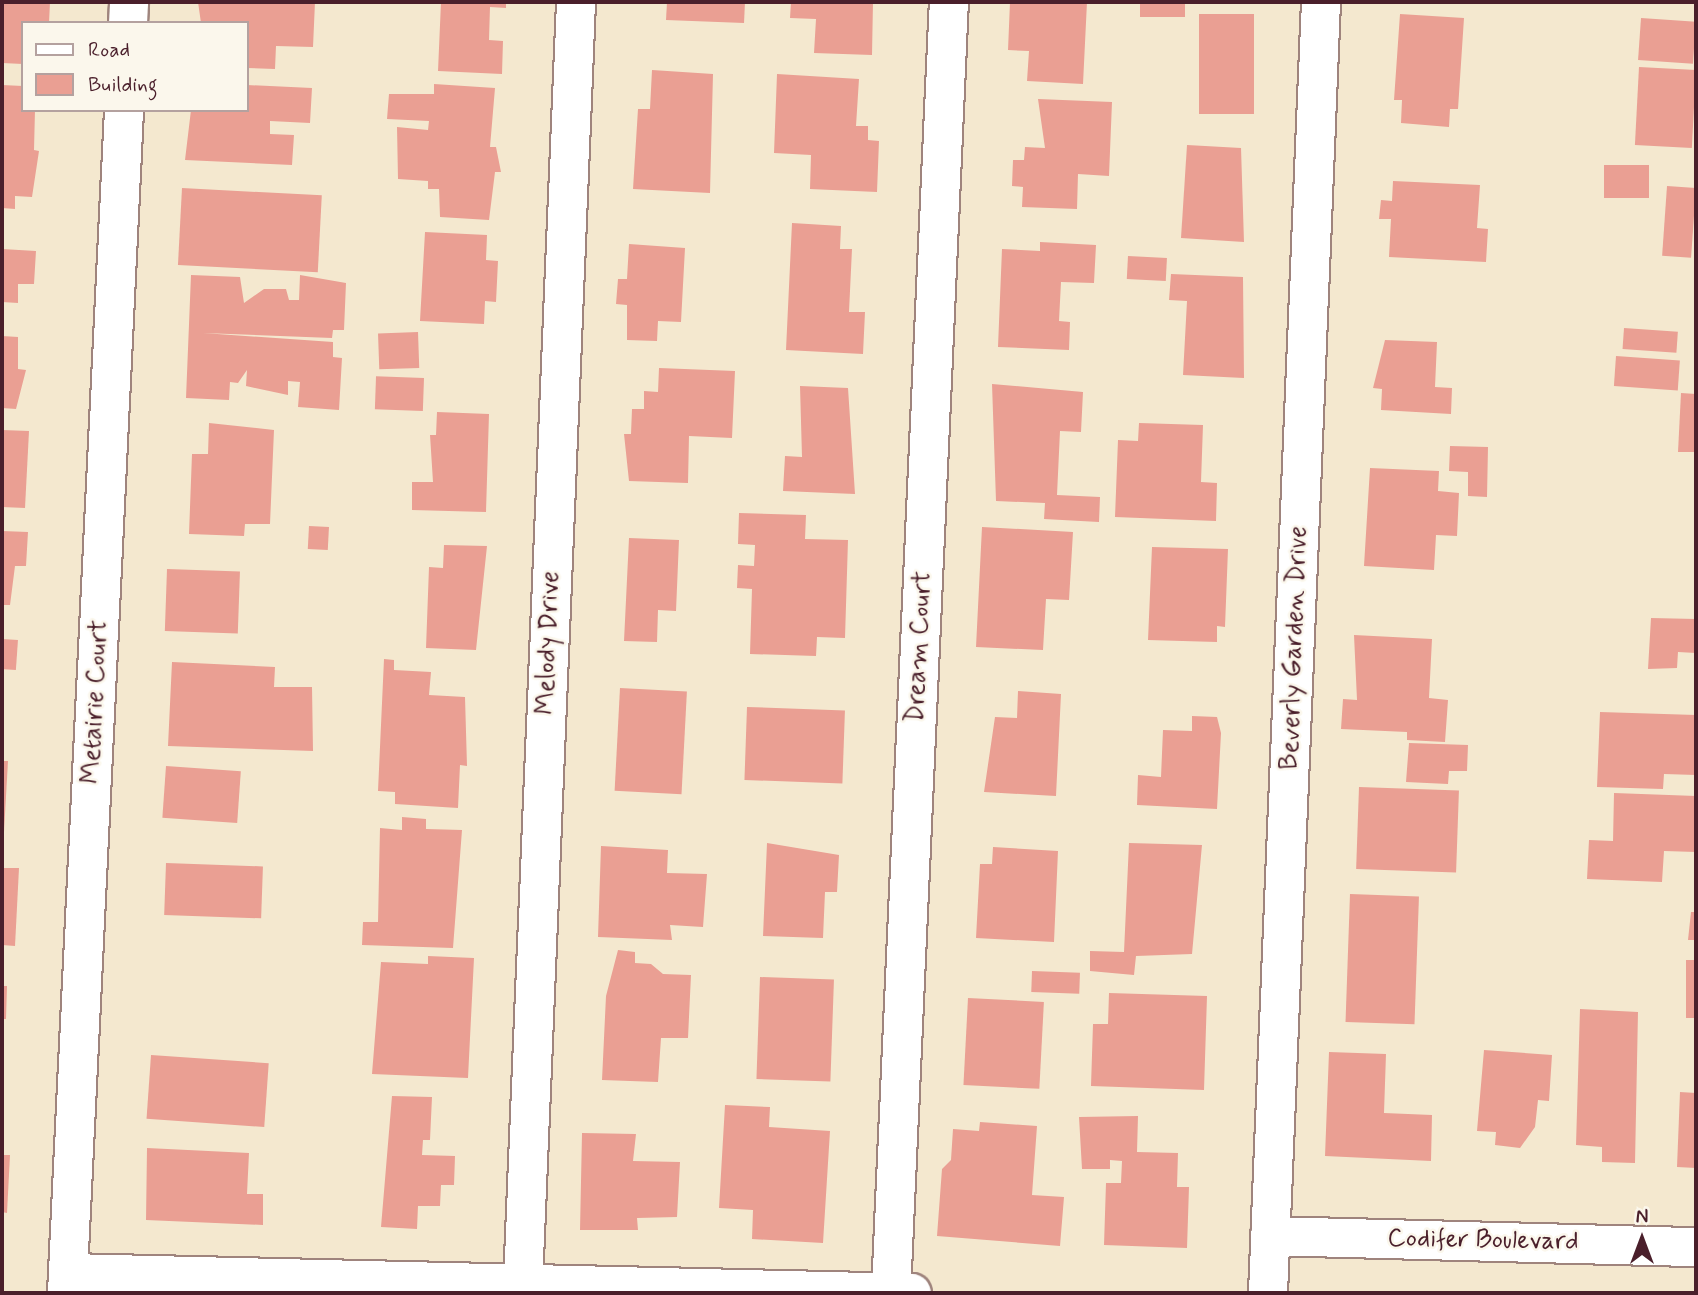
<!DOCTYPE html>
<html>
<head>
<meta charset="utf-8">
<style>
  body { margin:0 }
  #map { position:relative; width:1698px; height:1295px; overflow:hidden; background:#f4e8cf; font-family:Mynerve,sans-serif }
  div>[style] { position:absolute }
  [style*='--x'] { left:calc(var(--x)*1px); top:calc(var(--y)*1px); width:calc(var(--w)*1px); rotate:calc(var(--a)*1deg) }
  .building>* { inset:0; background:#ea9f93; transform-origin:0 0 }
  .roads { filter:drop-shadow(2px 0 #9f847d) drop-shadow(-2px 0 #9f847d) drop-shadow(0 2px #9f847d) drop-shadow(0 -2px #9f847d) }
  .minor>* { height:38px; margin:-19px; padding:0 19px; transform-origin:19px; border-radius:19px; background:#fff }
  span { translate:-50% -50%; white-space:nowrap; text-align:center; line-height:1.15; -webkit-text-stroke:5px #fbf7ec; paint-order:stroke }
  .street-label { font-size:26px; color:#4a1f2b }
  .frame { position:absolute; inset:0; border:4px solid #4a1f2b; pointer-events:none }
  .legend { position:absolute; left:21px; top:21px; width:228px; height:91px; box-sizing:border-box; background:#fbf7ec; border:2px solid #b4a19f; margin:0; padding:9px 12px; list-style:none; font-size:21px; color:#4a1f2b }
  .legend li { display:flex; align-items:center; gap:14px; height:35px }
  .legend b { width:35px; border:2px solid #b4a19f }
  .north { position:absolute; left:1607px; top:1204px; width:70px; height:70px; -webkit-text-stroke:5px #fbf7ec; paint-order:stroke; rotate:0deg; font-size:19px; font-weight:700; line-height:28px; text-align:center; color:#4a1f2b }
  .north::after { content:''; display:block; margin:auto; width:24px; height:32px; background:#4a1f2b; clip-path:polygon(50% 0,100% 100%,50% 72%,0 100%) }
</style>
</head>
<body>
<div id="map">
  <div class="building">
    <div style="clip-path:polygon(2px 2px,50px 2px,49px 23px,23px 23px,23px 64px,2px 63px)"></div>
    <div style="clip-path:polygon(198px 2px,315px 2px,313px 47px,276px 46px,275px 69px,247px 68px,247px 23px,201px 23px)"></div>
    <div style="clip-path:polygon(441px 2px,506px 2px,506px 8px,490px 7px,489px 40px,503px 41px,502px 74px,438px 71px)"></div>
    <div style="clip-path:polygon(667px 2px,745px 2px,744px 23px,666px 20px)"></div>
    <div style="clip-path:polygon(791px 2px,873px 2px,872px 55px,814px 53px,816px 19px,790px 18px)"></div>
    <div style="clip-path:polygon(1010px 2px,1087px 2px,1083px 84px,1027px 81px,1029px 51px,1008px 50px)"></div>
    <div style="left:1140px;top:2px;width:45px;height:15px"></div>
    <div style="left:1199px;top:14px;width:55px;height:100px"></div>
    <div style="clip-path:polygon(1400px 14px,1464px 18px,1458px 109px,1450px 109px,1449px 127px,1401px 123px,1402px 100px,1394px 100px)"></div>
    <div style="left:1641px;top:18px;width:55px;height:42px;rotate:4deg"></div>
    <div style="left:1639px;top:67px;width:57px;height:78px;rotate:3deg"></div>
    <div style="clip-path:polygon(652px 70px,713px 74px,710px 193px,633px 189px,638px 109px,650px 109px)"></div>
    <div style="clip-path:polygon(777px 74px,859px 79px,856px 126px,868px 126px,868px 140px,879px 141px,877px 192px,810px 189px,811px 155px,774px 153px)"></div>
    <div style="clip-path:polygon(434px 84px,495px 88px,490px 147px,496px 147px,501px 172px,495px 172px,489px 220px,440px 217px,439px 189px,428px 189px,428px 181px,398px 179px,397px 127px,428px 130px,429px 121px,387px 119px,389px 94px,434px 94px)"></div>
    <div style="clip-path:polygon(2px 85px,23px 86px,23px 110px,35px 110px,34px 150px,39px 151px,32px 197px,15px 196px,15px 209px,2px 208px)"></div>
    <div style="clip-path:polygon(247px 85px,312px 88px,310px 123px,270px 121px,270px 134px,294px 135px,292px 165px,185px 160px,191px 110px,247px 110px)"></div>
    <div style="clip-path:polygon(1038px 99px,1112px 102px,1109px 176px,1078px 174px,1077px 209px,1022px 207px,1023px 187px,1012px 186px,1013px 160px,1024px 160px,1025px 147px,1045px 148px)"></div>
    <div style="clip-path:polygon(1187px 145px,1241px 148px,1244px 242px,1181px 238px)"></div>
    <div style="left:1604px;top:165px;width:45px;height:33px"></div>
    <div style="clip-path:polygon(1393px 181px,1480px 185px,1477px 228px,1488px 229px,1486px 262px,1389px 257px,1391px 219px,1379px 219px,1381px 200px,1392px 201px)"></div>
    <div style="left:1667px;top:186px;width:29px;height:70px;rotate:4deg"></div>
    <div style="left:182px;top:188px;width:140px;height:77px;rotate:3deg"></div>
    <div style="clip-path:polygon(792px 223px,841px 226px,840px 249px,852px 249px,849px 312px,865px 312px,863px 354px,786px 350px)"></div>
    <div style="clip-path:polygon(425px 232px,487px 235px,486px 260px,498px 261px,496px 302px,485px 301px,484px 324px,420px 321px)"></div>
    <div style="clip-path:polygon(1040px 242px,1096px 245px,1094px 283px,1061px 282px,1059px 321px,1070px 322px,1069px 350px,998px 347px,1002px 249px,1040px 251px)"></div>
    <div style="clip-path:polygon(629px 244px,685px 248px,681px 322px,658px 321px,657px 341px,627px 340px,627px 305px,616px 304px,618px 279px,627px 279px)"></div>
    <div style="clip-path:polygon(2px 249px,36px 251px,34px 284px,18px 284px,18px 303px,2px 302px)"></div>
    <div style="left:1128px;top:256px;width:39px;height:23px;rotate:3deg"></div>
    <div style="clip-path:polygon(1171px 274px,1243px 277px,1244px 378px,1183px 375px,1187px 301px,1169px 300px)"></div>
    <div style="clip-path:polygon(191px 275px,240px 277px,244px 303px,264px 289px,286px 289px,289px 300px,299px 300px,300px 275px,346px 283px,344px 330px,333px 330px,332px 338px,203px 333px,333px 342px,333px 357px,342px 358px,339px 410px,298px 407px,300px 382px,288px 381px,288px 395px,246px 386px,247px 370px,238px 383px,230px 382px,229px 400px,186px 398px)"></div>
    <div style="left:1624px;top:328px;width:54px;height:21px;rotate:4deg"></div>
    <div style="left:418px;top:332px;width:36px;height:40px;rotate:88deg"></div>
    <div style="clip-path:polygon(2px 336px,18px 337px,18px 369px,26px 370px,16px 409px,2px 408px)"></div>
    <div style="clip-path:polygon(1385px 340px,1437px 342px,1435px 387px,1452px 388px,1451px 414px,1381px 410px,1382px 389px,1373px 388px)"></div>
    <div style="left:1616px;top:356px;width:64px;height:30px;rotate:4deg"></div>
    <div style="clip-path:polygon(659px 368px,735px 371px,732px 438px,689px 436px,688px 483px,629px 481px,624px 434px,631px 434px,632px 409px,644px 409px,644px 391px,658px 392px)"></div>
    <div style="left:424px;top:378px;width:33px;height:48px;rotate:92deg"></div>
    <div style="clip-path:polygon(992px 384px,1083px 392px,1081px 432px,1060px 431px,1057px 495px,1100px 497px,1099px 522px,1044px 519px,1045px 503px,996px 501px)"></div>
    <div style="clip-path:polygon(800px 386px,848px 388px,855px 494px,783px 491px,785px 456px,802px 457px)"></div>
    <div style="clip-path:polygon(1681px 393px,1696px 394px,1696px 452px,1678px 452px)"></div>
    <div style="clip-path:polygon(437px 412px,489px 414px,486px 512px,412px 510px,412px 482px,433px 482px,430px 435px,436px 435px)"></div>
    <div style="clip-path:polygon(209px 423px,274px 430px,270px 524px,245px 524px,244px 536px,189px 534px,192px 454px,208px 454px)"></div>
    <div style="clip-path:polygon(1139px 423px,1203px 425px,1201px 482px,1217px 483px,1216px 521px,1115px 517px,1118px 440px,1138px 441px)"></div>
    <div style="clip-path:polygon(2px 430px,29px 431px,25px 508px,2px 507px)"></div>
    <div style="clip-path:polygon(1450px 446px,1488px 447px,1487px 497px,1468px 496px,1468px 472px,1449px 471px)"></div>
    <div style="clip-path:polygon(1370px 468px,1439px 471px,1438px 491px,1459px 493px,1457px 536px,1436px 535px,1434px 570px,1364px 566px)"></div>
    <div style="clip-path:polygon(739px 513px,806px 515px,805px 539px,848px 540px,845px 638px,817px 637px,816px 656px,750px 654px,752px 589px,737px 588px,738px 565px,754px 566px,755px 545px,738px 544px)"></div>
    <div style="left:309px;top:526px;width:20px;height:23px;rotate:3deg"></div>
    <div style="clip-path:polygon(982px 527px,1073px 532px,1069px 600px,1046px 599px,1043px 650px,976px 647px)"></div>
    <div style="clip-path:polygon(2px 531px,28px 532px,26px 566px,15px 566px,10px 605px,2px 605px)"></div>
    <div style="clip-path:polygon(629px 538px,679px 540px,676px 611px,658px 610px,657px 642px,624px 641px)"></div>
    <div style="clip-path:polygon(444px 545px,487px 546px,476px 650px,426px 648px,429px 567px,443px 568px)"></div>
    <div style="clip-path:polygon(1152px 547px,1228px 549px,1225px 627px,1217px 626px,1217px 642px,1148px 640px)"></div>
    <div style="left:167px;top:569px;width:73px;height:62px;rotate:2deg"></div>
    <div style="clip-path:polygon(1651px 618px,1696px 619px,1696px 653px,1678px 652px,1677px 668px,1648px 669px)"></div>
    <div style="clip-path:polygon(1354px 635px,1432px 639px,1429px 698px,1448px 700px,1445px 742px,1407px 740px,1407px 732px,1341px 729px,1343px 699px,1357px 700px)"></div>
    <div style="left:2px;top:639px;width:16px;height:30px;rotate:4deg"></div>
    <div style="clip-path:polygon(384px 659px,394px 660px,394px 670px,431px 672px,429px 695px,465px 697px,467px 766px,460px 765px,458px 808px,395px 804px,395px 792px,378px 791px)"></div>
    <div style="clip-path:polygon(172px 662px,275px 667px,274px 687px,312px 687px,313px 751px,168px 746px)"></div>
    <div style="left:620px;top:688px;width:67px;height:103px;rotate:3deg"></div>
    <div style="clip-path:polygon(1018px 691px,1061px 694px,1056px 796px,984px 792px,995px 717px,1017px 718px)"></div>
    <div style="left:747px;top:707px;width:98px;height:73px;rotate:2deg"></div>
    <div style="clip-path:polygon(1600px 712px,1696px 715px,1696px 775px,1664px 774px,1663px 789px,1597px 787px)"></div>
    <div style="clip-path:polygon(1192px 716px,1217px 717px,1221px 733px,1217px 809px,1137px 805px,1138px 775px,1161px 777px,1163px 730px,1192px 731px)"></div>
    <div style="clip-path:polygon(1409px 743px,1468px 745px,1467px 771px,1449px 771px,1448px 784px,1406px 782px)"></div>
    <div style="clip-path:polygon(2px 761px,8px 761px,4px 832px,2px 832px)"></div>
    <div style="left:166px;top:766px;width:75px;height:52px;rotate:4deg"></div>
    <div style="left:1359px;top:787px;width:100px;height:82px;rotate:2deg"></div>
    <div style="clip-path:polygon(1614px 793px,1696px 796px,1696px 852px,1664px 851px,1662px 882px,1587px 879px,1589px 840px,1613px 841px)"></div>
    <div style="clip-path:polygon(402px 817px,426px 819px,426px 829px,462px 830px,453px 948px,362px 945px,363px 922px,378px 922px,380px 828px,402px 830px)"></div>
    <div style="clip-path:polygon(767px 843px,839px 855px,837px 892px,825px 892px,823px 938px,763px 936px)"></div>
    <div style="clip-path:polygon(1129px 843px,1202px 845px,1192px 954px,1136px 956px,1134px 975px,1090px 971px,1090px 951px,1124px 952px)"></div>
    <div style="clip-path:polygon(601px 846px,668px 850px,667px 873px,707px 874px,703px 927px,670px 925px,672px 940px,598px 937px)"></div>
    <div style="clip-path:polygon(993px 847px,1058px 851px,1054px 942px,976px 938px,980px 864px,992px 864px)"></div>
    <div style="left:166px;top:863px;width:97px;height:52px;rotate:2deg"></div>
    <div style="clip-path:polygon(2px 868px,19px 868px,15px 946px,2px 945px)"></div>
    <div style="left:1350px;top:894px;width:69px;height:128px;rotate:2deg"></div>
    <div style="clip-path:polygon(1691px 912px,1696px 912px,1696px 940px,1688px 940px)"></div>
    <div style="clip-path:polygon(618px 950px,635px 952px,635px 963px,651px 964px,663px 974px,691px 975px,688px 1038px,661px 1038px,658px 1082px,602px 1080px,606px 996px)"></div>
    <div style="clip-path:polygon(428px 956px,474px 958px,468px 1078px,372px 1074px,381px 962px,428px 964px)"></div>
    <div style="left:1686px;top:960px;width:10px;height:58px"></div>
    <div style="left:1032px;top:971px;width:48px;height:21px;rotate:2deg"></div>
    <div style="left:760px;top:977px;width:74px;height:102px;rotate:2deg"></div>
    <div style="clip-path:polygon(2px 986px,7px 986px,6px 1019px,2px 1019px)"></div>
    <div style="clip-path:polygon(1109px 993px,1207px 996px,1204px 1090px,1091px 1086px,1093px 1024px,1108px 1024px)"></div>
    <div style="left:968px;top:998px;width:76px;height:87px;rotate:3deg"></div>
    <div style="clip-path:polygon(1580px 1009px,1638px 1012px,1635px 1163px,1602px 1162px,1602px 1147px,1576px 1145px)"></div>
    <div style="clip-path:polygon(1484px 1050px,1552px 1055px,1549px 1101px,1538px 1100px,1535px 1127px,1520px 1148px,1495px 1145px,1496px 1132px,1477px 1131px)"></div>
    <div style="clip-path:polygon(1329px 1052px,1386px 1054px,1384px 1113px,1432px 1115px,1431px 1161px,1325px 1156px)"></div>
    <div style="left:151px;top:1055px;width:118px;height:64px;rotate:4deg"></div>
    <div style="clip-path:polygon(1680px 1092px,1696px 1093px,1696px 1168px,1677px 1167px)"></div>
    <div style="clip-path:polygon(392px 1096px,432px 1097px,430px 1140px,423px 1140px,422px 1155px,455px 1156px,454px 1185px,441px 1185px,440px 1206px,418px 1206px,417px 1229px,381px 1227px)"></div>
    <div style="clip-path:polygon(725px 1105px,770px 1107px,769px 1127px,830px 1131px,823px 1243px,752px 1239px,753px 1210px,719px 1208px)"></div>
    <div style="clip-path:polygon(1138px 1116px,1137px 1152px,1178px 1153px,1177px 1187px,1189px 1187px,1187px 1248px,1104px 1245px,1106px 1183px,1121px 1183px,1122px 1161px,1110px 1160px,1110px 1169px,1082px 1169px,1079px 1117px)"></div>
    <div style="clip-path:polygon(980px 1122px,1037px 1126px,1032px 1195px,1064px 1197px,1060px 1246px,937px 1236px,942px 1169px,951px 1160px,953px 1129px,979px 1131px)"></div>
    <div style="clip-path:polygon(582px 1133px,636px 1134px,633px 1161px,680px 1162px,677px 1217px,637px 1218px,638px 1230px,580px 1230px)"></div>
    <div style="clip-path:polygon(147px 1148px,249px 1153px,247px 1194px,263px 1194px,263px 1225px,146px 1220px)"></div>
    <div style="clip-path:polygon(2px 1155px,10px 1155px,7px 1213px,2px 1212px)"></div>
  </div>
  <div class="roads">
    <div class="minor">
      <div style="--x:128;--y:23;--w:21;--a:-87"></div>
      <div style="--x:1270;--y:1236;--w:426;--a:1.5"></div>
      <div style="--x:68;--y:1273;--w:844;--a:1.36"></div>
      <div style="--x:523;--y:1283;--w:1282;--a:-87.63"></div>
      <div style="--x:891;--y:1292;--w:1291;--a:-87.43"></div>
      <div style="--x:67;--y:1293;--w:1184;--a:-87.24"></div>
      <div style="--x:1268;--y:1293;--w:1292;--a:-87.65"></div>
    </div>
  </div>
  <div class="street-label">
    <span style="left:549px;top:643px;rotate:-88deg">Melody Drive</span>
    <span style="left:920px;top:647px;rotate:-87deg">Dream Court</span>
    <span style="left:1295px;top:648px;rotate:-88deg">Beverly Garden Drive</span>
    <span style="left:96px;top:702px;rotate:-87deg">Metairie Court</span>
    <span style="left:1483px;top:1241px;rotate:1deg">Codifer Boulevard</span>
  </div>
  <div class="frame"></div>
  <ul class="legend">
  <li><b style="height:9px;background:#fff"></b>Road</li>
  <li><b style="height:19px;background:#ea9f93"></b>Building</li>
  </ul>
  <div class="north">N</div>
</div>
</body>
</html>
